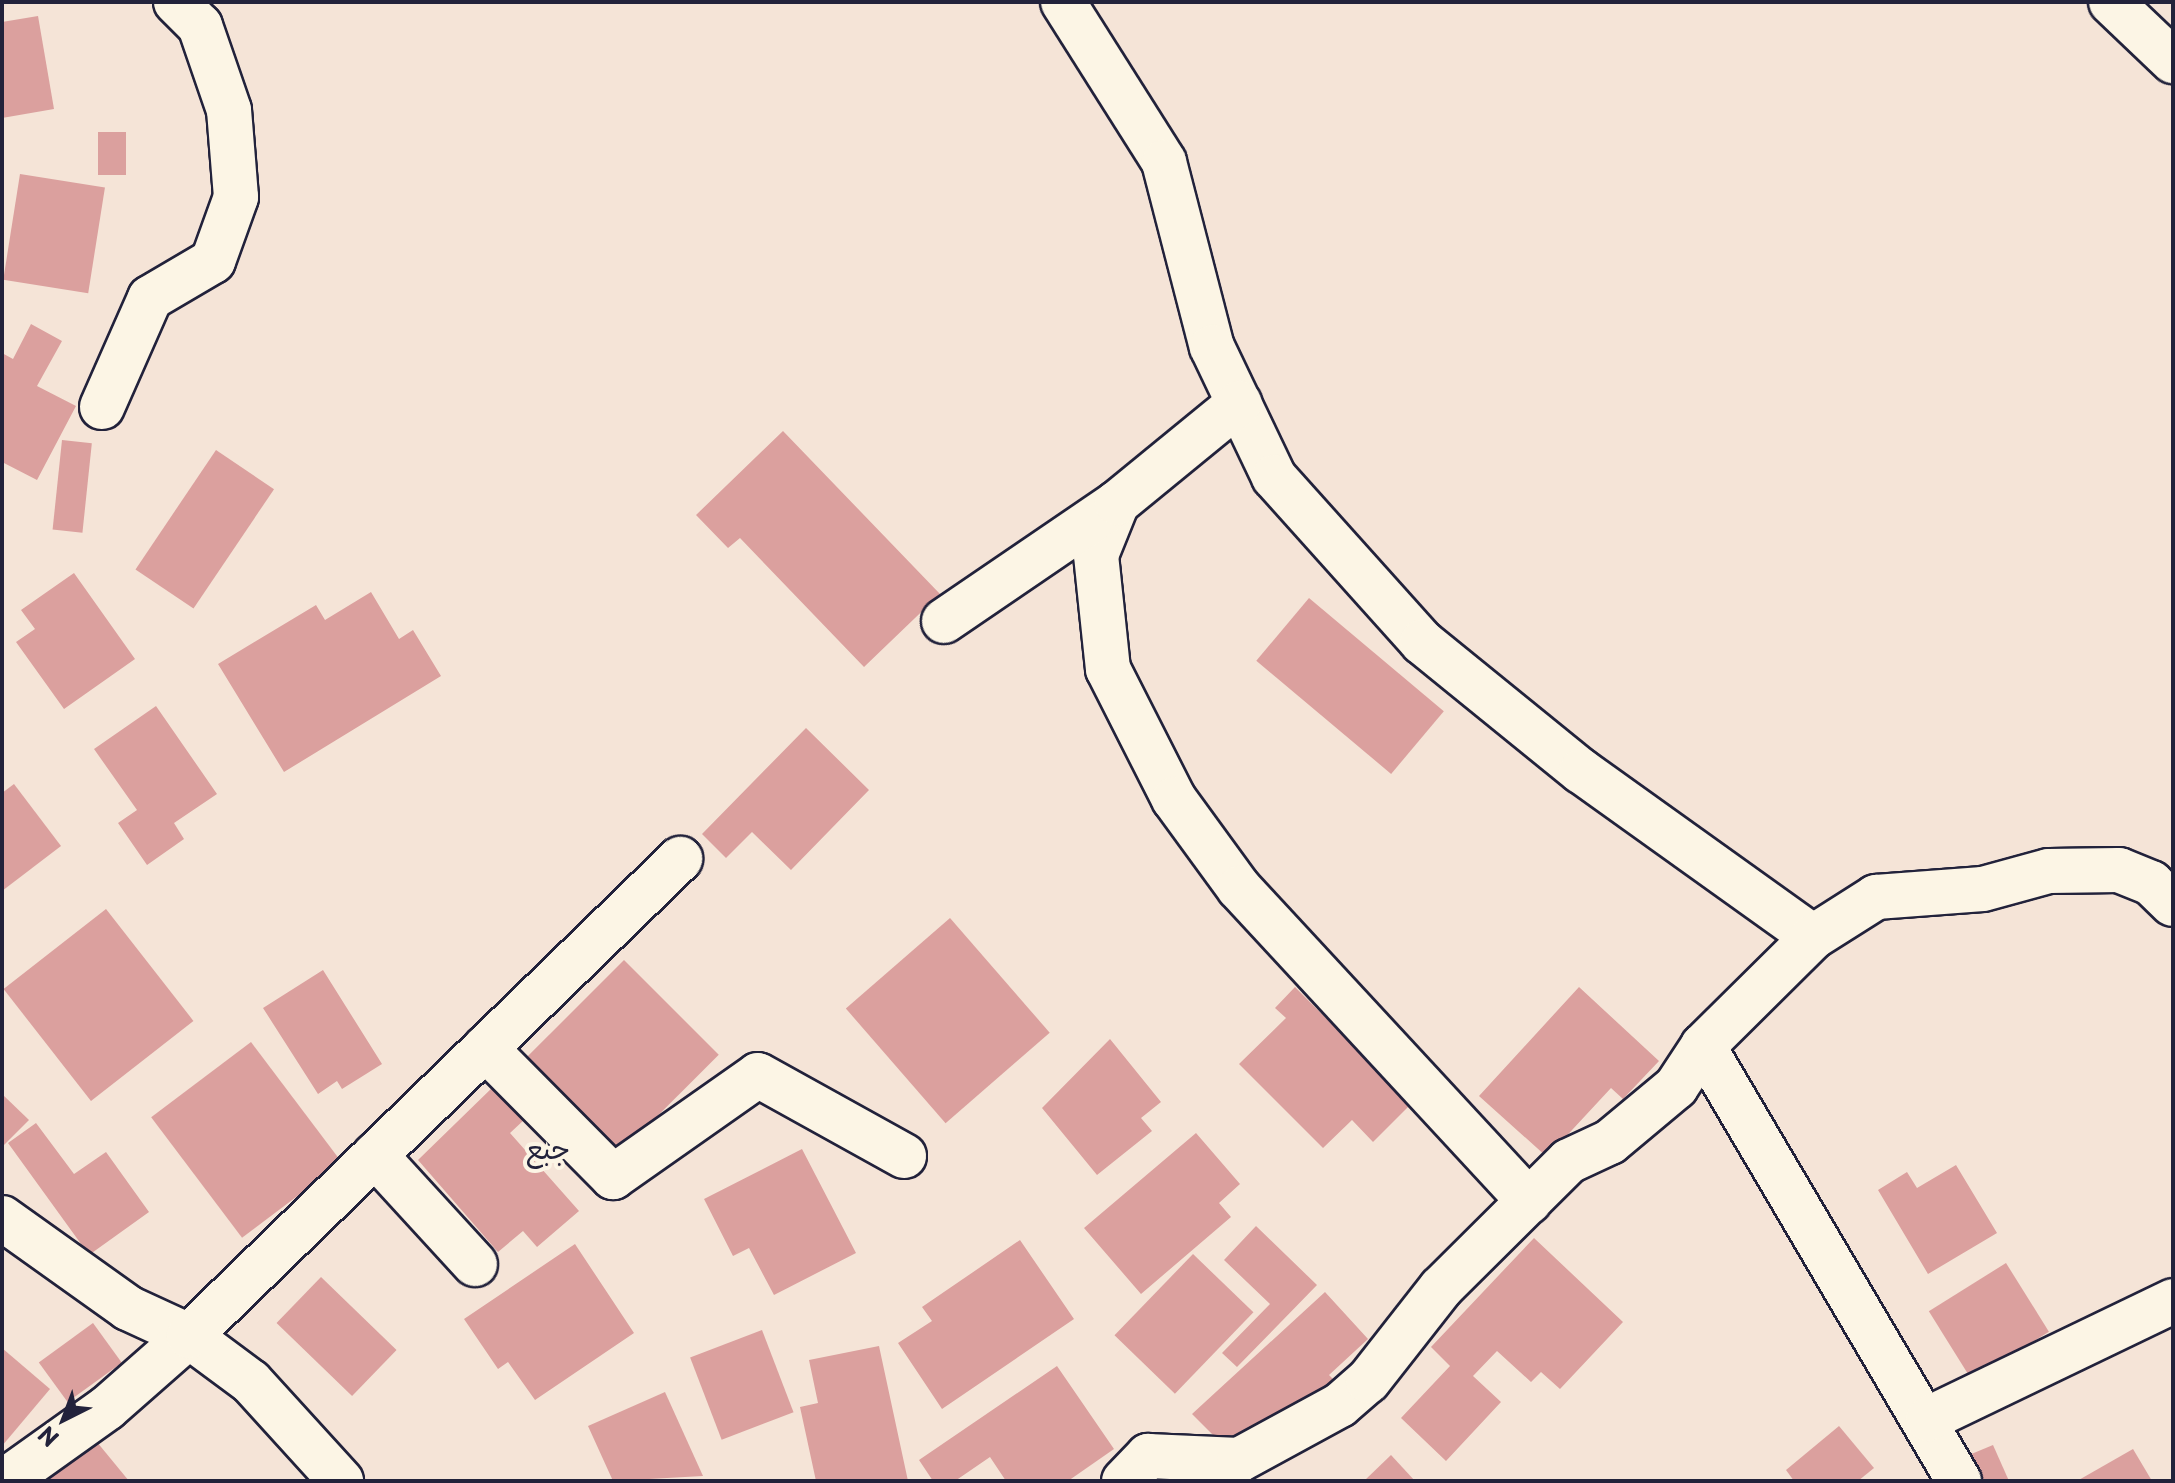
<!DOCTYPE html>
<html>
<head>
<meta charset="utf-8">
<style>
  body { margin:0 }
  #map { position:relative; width:2175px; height:1483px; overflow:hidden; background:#f5e4d7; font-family:"Playpen Sans","Playpen Sans Arabic",sans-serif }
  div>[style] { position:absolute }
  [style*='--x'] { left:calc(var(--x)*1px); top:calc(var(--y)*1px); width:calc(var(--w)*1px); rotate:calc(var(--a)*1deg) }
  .building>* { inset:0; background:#dba09e; transform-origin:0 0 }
  .roads { filter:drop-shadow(2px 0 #22223b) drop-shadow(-2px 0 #22223b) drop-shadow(0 2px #22223b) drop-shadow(0 -2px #22223b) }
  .minor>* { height:44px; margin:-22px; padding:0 22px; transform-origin:22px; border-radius:22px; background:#fcf5e5 }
  .highway>* { height:44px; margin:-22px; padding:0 22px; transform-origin:22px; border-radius:22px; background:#fcf5e5 }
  span { translate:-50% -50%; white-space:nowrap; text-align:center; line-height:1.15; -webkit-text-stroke:8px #fcf5e5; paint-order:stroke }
  .quarter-label { font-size:28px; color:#22223b }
  .frame { position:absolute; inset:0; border:4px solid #22223b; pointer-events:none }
  .north { position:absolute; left:24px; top:1379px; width:80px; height:80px; -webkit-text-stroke:6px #fcf5e5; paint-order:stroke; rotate:222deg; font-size:22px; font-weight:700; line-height:32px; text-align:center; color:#22223b }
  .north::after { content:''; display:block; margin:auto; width:28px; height:36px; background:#22223b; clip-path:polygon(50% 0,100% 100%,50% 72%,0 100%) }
</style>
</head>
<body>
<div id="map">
  <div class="building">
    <div style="clip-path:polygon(38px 16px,54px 109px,2px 118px,2px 22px)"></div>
    <div style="left:98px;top:132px;width:28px;height:43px"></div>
    <div style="left:20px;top:174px;width:86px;height:107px;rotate:9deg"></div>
    <div style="clip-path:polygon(31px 324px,62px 341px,37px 386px,76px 406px,37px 480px,2px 462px,2px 353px,13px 359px)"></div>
    <div style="clip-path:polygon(783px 431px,940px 594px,864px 667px,740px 538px,728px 548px,696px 515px)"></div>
    <div style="left:62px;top:440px;width:30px;height:90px;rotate:6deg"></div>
    <div style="left:216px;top:450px;width:70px;height:144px;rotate:34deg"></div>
    <div style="clip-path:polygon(74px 573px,135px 659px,64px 709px,16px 642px,35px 629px,21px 610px)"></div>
    <div style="clip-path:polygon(371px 592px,399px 639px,413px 630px,441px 676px,284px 772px,218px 664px,316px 605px,325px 620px)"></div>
    <div style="left:1309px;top:598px;width:176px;height:82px;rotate:40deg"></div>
    <div style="clip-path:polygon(156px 706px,217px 794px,174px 823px,184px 839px,147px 865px,118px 823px,137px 810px,94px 749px)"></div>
    <div style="clip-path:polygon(806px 728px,869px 790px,791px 870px,752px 832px,726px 858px,702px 834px)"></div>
    <div style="clip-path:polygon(14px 784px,61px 846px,2px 891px,2px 793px)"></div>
    <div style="left:106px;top:909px;width:142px;height:130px;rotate:52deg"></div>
    <div style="left:950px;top:918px;width:152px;height:138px;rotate:49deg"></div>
    <div style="left:624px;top:960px;width:134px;height:144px;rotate:45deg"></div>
    <div style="clip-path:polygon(323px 970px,382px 1064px,342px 1089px,337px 1081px,318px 1094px,263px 1008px)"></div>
    <div style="clip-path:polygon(1295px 987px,1411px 1104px,1373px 1142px,1352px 1120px,1323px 1148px,1239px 1064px,1286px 1018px,1275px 1008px)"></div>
    <div style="clip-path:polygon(1579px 987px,1659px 1061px,1623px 1099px,1611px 1088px,1547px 1157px,1479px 1096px)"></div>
    <div style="clip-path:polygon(1110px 1039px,1161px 1102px,1141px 1118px,1152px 1131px,1097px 1175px,1042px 1108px)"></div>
    <div style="left:251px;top:1042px;width:151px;height:125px;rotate:53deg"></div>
    <div style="clip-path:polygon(495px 1085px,525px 1119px,510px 1133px,579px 1211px,537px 1247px,523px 1231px,498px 1252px,418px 1160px)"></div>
    <div style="clip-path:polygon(2px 1094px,29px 1120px,2px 1147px)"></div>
    <div style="clip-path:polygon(36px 1123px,74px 1174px,106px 1152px,149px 1212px,89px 1255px,8px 1143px)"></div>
    <div style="clip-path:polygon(1196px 1133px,1240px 1184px,1219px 1203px,1231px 1217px,1141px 1294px,1084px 1228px)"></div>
    <div style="clip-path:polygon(802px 1149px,856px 1253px,774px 1295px,749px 1248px,733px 1256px,704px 1199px)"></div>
    <div style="clip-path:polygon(1956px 1165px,1997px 1233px,1928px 1274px,1878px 1190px,1907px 1172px,1917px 1188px)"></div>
    <div style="clip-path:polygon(1256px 1226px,1317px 1285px,1237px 1367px,1222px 1353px,1270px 1304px,1224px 1260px)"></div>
    <div style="clip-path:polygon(1534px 1238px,1623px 1322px,1560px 1389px,1541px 1372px,1531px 1382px,1497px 1351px,1473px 1376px,1501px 1402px,1446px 1461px,1401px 1418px,1450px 1366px,1431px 1347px)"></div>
    <div style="clip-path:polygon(1020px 1240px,1074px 1319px,942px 1409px,898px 1343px,932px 1321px,922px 1307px)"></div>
    <div style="clip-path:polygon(575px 1244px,634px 1333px,535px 1400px,508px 1362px,498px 1369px,464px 1319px)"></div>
    <div style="left:1193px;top:1254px;width:84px;height:113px;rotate:44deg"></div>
    <div style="left:2006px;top:1263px;width:81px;height:91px;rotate:58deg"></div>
    <div style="left:321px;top:1277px;width:105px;height:64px;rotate:44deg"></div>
    <div style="clip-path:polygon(1325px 1292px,1368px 1339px,1329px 1375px,1344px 1390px,1223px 1445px,1192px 1414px)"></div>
    <div style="left:93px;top:1323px;width:49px;height:67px;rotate:54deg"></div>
    <div style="left:762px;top:1330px;width:88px;height:77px;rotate:69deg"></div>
    <div style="clip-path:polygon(879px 1346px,908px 1481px,816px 1481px,800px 1407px,818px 1403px,809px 1360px)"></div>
    <div style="clip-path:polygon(2px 1348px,50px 1389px,2px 1446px)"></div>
    <div style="clip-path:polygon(1057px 1366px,1114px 1449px,1068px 1481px,1006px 1481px,990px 1457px,955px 1481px,933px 1481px,919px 1460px)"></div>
    <div style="clip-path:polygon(665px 1392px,703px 1476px,613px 1481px,588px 1426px)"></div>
    <div style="clip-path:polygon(1839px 1426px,1874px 1468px,1858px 1481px,1794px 1481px,1786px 1470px)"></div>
    <div style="clip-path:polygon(92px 1436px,129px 1481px,37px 1481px)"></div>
    <div style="clip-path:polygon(1993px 1445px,2009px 1481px,1980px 1481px,1969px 1455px)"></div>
    <div style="clip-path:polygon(2133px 1449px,2152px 1481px,2077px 1481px)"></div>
    <div style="clip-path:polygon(1391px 1455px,1415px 1481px,1364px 1481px)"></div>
  </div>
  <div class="roads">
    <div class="minor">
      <div style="--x:1063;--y:2;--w:189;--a:57.7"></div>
      <div style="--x:1164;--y:162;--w:191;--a:75.5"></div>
      <div style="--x:1212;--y:347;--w:144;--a:64.5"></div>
      <div style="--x:1274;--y:477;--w:222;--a:48.1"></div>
      <div style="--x:1422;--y:642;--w:205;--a:39.1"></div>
      <div style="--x:1581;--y:771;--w:285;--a:35.6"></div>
      <div style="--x:102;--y:407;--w:119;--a:-66.2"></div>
      <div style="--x:150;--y:298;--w:73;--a:-30.4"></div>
      <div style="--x:213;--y:261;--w:68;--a:-70.2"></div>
      <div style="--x:236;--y:197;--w:87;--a:-94.6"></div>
      <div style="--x:229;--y:110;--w:89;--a:-109"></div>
      <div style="--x:200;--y:26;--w:34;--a:-135"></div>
      <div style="--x:1117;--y:503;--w:56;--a:112"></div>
      <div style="--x:1096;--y:555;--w:115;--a:84"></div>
      <div style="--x:1108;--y:669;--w:146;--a:63.1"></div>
      <div style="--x:1174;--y:799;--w:110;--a:53.9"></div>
      <div style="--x:1239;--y:888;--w:427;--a:47.2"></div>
      <div style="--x:944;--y:621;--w:209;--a:-34.3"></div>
      <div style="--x:1117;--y:503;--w:158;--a:-39.3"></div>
      <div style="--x:1703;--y:1046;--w:505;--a:59.52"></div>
      <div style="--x:485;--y:1048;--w:182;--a:45.2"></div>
      <div style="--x:613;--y:1177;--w:177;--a:-35.1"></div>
      <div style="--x:758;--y:1075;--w:167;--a:29"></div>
      <div style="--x:375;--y:1155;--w:148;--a:47.5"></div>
      <div style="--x:2;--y:1218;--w:155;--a:35.5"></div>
      <div style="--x:128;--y:1308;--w:67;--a:24.7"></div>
      <div style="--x:189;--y:1336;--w:77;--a:36.6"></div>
      <div style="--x:251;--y:1382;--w:134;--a:47.7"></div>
      <div style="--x:1928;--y:1419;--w:272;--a:-25.7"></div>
      <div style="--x:6;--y:1480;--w:124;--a:-35.5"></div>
      <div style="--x:107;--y:1408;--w:109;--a:-41.3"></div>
      <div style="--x:189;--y:1336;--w:685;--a:-44.17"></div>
      <div style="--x:1124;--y:1481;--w:35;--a:-46"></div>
      <div style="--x:1148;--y:1456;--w:91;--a:2.5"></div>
      <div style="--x:1239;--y:1460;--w:115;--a:-28.6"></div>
      <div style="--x:1340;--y:1405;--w:37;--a:-41"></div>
      <div style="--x:1368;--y:1381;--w:118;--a:-51.9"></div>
      <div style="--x:1441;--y:1288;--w:180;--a:-44.8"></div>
      <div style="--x:1569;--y:1161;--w:45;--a:-24.9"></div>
      <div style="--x:1610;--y:1142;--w:86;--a:-39.8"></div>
      <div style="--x:1676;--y:1087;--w:49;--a:-56.6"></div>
      <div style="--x:1703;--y:1046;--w:155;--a:-44.7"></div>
      <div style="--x:1813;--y:937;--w:75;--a:-32.4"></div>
      <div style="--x:1876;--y:897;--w:107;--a:-4.3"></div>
      <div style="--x:1983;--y:889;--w:68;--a:-15.3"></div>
      <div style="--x:2049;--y:871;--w:70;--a:-0.8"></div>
      <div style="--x:2119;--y:870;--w:35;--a:22"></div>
      <div style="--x:2151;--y:883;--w:30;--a:44"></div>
    </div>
    <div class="highway">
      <div style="--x:2111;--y:2;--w:86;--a:43.6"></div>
    </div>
  </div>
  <div class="quarter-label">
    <span style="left:548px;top:1148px">جبع</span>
  </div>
  <div class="frame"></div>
  <div class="north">N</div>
</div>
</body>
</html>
